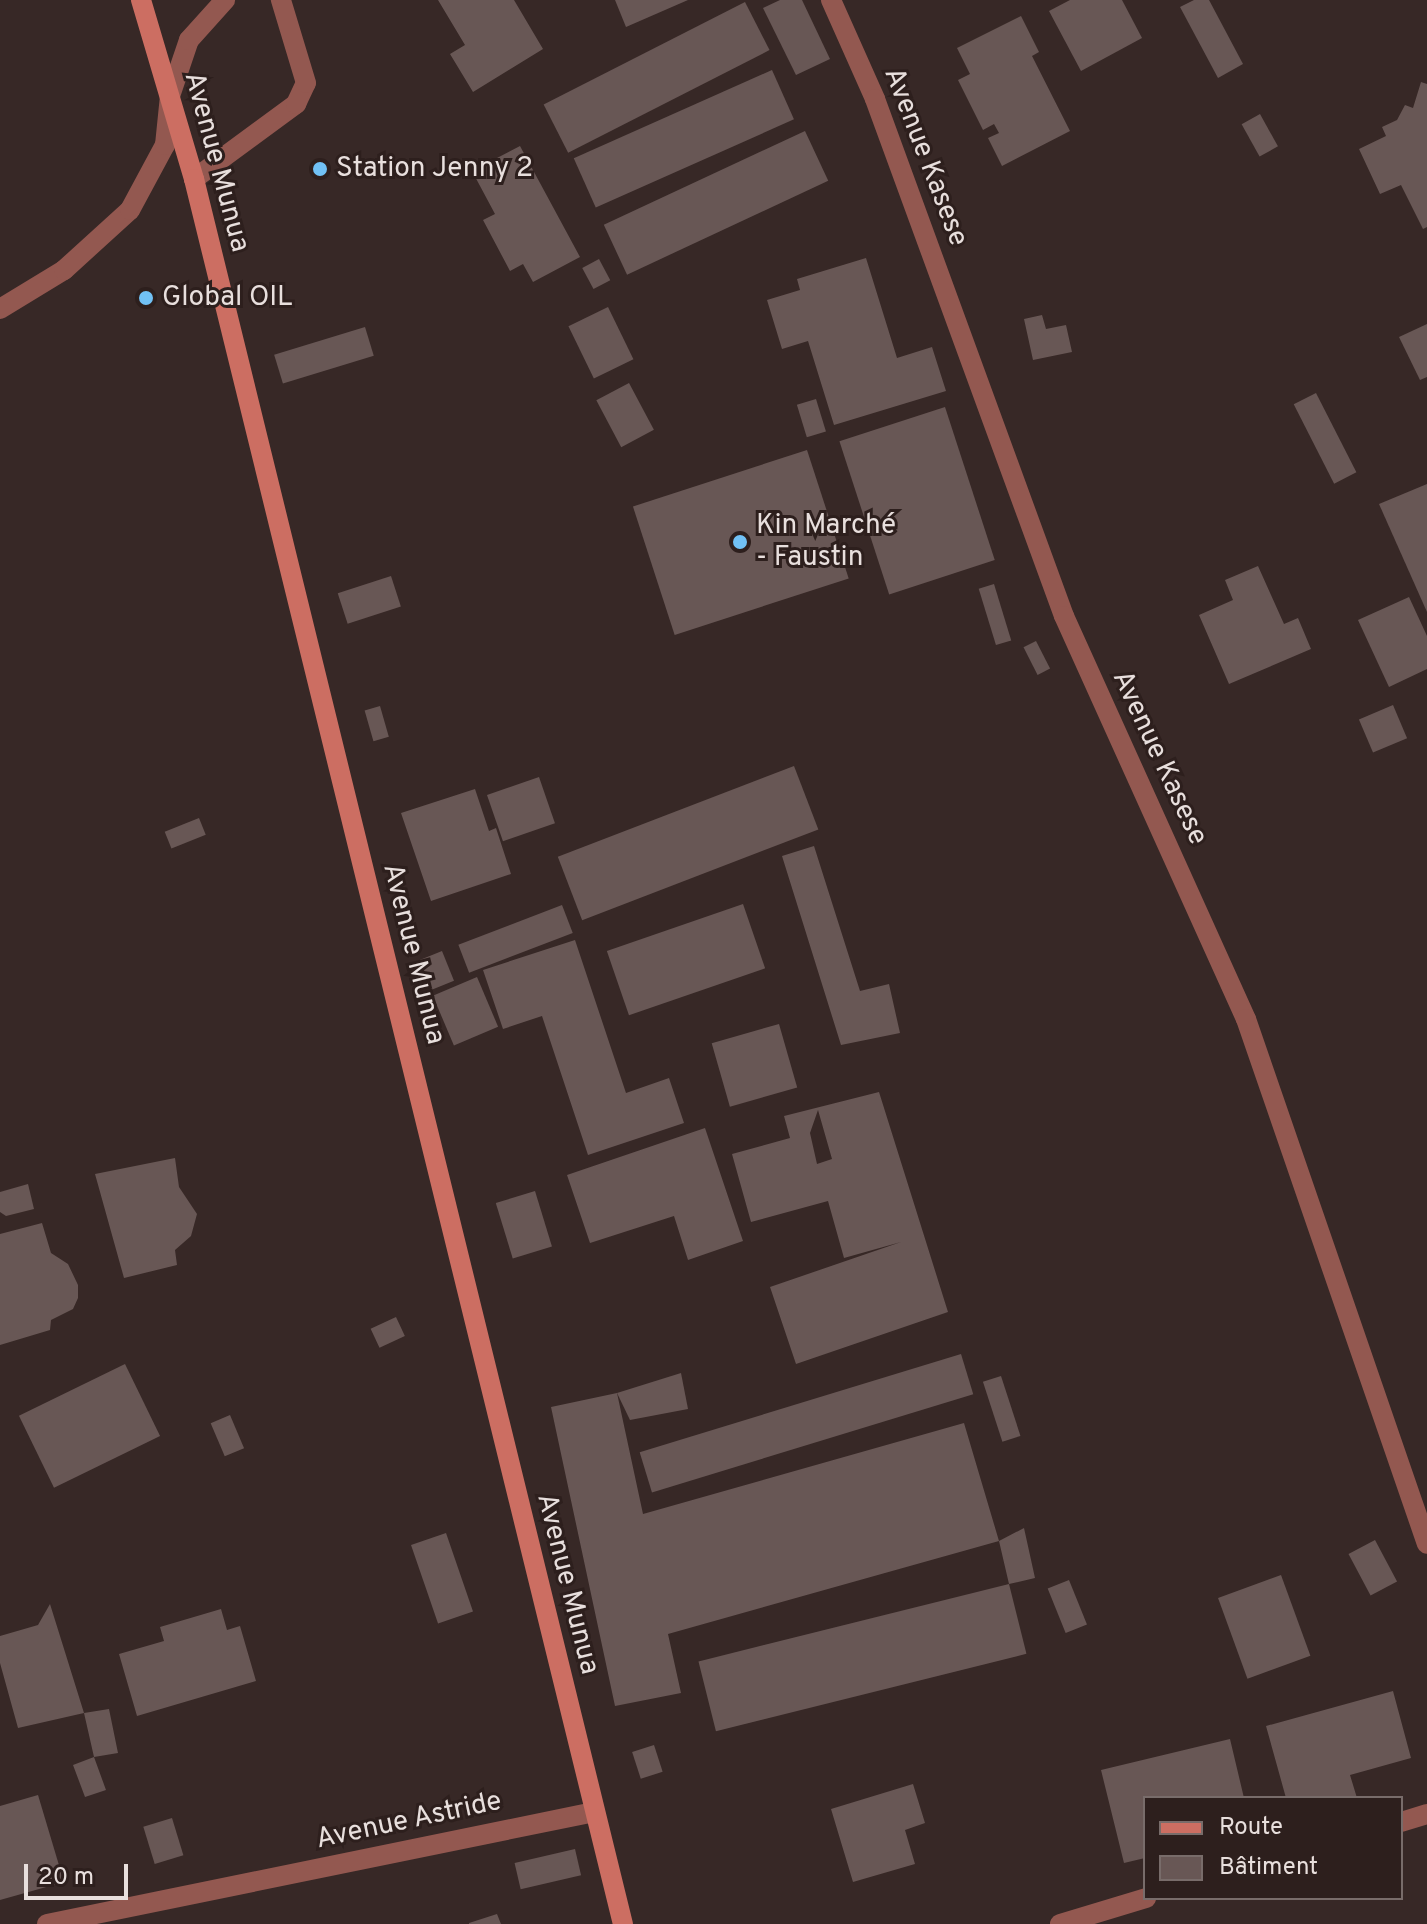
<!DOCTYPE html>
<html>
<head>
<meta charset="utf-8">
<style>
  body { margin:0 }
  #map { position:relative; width:1427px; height:1924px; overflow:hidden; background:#372826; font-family:Overpass,sans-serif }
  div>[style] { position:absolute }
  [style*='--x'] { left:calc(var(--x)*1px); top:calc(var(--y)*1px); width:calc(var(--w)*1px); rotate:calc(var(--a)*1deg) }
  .building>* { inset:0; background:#685755; transform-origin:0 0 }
  .service>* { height:20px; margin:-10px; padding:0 10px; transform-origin:10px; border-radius:10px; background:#935850 }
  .minor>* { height:20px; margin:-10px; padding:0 10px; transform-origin:10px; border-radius:10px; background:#935850 }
  .secondary>* { height:20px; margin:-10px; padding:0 10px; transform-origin:10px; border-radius:10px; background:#cc6e62 }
  .dots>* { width:22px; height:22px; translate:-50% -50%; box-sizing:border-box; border:4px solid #2d1f1d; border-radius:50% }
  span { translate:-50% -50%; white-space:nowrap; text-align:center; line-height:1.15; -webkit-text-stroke:6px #2d1f1d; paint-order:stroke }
  .street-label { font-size:28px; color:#e8dfdd }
  .poi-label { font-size:28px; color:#e8dfdd }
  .left { translate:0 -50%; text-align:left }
  .legend { position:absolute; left:1143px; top:1796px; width:260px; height:104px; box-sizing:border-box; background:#2d1f1d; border:2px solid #786c6a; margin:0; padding:10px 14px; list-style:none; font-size:24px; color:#e8dfdd }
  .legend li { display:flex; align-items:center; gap:16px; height:40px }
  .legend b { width:40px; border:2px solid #786c6a }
  .scale { position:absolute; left:24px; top:1864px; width:104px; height:36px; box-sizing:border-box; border:4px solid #e8dfdd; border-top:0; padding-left:10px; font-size:24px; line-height:28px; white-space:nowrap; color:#e8dfdd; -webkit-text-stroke:6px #2d1f1d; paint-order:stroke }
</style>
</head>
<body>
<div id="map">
  <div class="building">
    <div style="clip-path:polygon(438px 0,514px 0,543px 49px,473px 92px,450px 54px,465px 45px)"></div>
    <div style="clip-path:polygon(615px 0,688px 0,626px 27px)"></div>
    <div style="clip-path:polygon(780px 0,802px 0,830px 59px,796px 75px,763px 8px)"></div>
    <div style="clip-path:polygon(1070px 0,1122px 0,1142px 38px,1081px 71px,1049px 11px)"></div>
    <div style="clip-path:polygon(1194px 0,1209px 0,1243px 64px,1218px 78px,1180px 7px)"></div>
    <div style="left:745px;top:2px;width:54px;height:226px;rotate:63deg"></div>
    <div style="clip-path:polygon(1021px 16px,1039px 52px,1032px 56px,1070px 131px,1002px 166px,988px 138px,999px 133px,994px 124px,983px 130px,958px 80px,970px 74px,957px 48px)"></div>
    <div style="left:772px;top:70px;width:54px;height:217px;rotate:66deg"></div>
    <div style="clip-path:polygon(1421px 82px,1427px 84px,1427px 227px,1423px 229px,1401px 185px,1380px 194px,1359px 149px,1386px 136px,1382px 127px,1397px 120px,1405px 105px,1413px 108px)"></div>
    <div style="left:1260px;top:114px;width:37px;height:21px;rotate:61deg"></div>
    <div style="left:805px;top:131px;width:55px;height:222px;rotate:65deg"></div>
    <div style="clip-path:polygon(520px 146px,580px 257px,533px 282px,523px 264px,510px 271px,483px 220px,495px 214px,472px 171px)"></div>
    <div style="clip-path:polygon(866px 258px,897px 358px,932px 347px,946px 391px,834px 425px,808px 341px,782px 349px,767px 300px,800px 290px,797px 279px)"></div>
    <div style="left:599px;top:259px;width:24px;height:19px;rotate:62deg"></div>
    <div style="left:608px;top:307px;width:58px;height:44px;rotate:64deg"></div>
    <div style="clip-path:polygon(1042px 315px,1046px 329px,1066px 325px,1072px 352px,1033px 360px,1024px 319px)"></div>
    <div style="clip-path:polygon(1427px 324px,1427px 377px,1420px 380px,1399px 337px)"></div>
    <div style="left:365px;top:327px;width:30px;height:95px;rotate:73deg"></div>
    <div style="left:629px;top:383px;width:53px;height:37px;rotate:62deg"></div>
    <div style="left:1316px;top:393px;width:89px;height:25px;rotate:63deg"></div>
    <div style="left:816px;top:399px;width:34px;height:20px;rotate:73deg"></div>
    <div style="left:945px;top:407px;width:161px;height:111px;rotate:72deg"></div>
    <div style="left:807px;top:450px;width:135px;height:183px;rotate:72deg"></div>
    <div style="clip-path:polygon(1427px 484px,1427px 612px,1379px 504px)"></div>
    <div style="clip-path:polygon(1258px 566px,1284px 624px,1298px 618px,1311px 649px,1229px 684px,1199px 615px,1233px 600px,1225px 580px)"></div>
    <div style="left:391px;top:576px;width:32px;height:56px;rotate:72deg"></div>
    <div style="left:994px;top:584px;width:59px;height:16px;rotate:73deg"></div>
    <div style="clip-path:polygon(1409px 597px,1427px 636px,1427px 669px,1389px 687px,1358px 620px)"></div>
    <div style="left:1036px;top:641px;width:31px;height:14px;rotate:63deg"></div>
    <div style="left:1393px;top:705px;width:36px;height:37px;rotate:67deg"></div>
    <div style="left:380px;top:706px;width:32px;height:16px;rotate:74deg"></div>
    <div style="left:794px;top:766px;width:68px;height:253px;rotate:69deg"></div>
    <div style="left:539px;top:777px;width:49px;height:55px;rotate:71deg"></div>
    <div style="clip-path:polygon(475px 789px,489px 831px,496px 828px,511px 874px,431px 901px,401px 813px)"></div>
    <div style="left:199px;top:818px;width:18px;height:37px;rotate:68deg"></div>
    <div style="clip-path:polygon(814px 846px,860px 991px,889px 984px,900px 1033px,841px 1045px,782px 856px)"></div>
    <div style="left:743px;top:904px;width:68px;height:144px;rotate:71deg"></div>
    <div style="left:562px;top:905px;width:30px;height:111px;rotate:69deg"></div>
    <div style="clip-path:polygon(575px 940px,626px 1093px,669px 1078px,684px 1123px,588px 1155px,542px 1016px,503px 1029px,483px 970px)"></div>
    <div style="left:442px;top:951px;width:32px;height:24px;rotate:68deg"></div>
    <div style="left:477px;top:977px;width:54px;height:48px;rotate:67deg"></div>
    <div style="left:779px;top:1024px;width:66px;height:70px;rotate:74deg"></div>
    <div style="clip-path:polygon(evenodd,879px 1092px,948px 1312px,796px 1364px,770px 1287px,901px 1242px,844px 1258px,828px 1201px,751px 1222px,732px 1154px,790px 1138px,784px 1116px,879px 1092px,818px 1110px,832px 1159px,817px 1164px,810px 1133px,818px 1110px)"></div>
    <div style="clip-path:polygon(705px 1128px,743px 1241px,688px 1260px,674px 1216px,590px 1243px,567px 1175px)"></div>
    <div style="clip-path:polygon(175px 1158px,179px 1187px,197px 1214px,191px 1236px,175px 1250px,177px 1265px,124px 1278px,95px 1174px)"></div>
    <div style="clip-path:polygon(28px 1184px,34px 1209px,6px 1216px,0 1212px,0 1192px)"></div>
    <div style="left:535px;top:1191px;width:58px;height:41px;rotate:73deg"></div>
    <div style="clip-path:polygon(42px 1223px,51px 1253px,68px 1264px,78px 1285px,78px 1298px,73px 1309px,51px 1320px,50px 1330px,0 1345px,0 1234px)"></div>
    <div style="left:396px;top:1317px;width:21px;height:28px;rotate:65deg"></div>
    <div style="left:961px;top:1354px;width:42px;height:336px;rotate:73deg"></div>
    <div style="left:125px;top:1364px;width:80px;height:118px;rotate:64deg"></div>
    <div style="clip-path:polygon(681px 1373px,688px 1409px,630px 1420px,617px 1393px)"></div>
    <div style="left:1001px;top:1376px;width:63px;height:19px;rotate:72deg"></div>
    <div style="clip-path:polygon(617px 1393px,643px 1514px,964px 1423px,999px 1541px,1024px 1528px,1035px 1578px,1009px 1584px,999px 1541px,668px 1634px,681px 1693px,615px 1706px,551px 1407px)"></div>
    <div style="left:230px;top:1415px;width:36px;height:21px;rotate:67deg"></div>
    <div style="left:446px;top:1533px;width:83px;height:37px;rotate:71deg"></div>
    <div style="left:1375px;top:1540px;width:47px;height:30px;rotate:62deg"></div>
    <div style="left:1281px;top:1575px;width:86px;height:67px;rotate:70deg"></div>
    <div style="left:1069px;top:1580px;width:48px;height:23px;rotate:68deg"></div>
    <div style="left:1009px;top:1584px;width:72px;height:320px;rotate:76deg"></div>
    <div style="clip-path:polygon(50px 1604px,84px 1713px,109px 1709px,118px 1753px,94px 1757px,106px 1790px,85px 1797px,73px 1765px,94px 1757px,84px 1713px,18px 1728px,0 1663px,0 1636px,38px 1625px)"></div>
    <div style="clip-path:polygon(221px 1609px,227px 1630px,240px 1626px,256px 1681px,137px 1716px,119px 1654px,164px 1641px,160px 1627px)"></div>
    <div style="clip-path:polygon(1393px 1691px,1411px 1758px,1350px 1775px,1357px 1798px,1286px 1798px,1266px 1726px)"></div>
    <div style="clip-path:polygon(1230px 1739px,1244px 1798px,1145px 1798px,1145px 1858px,1124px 1863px,1101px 1770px)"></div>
    <div style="left:654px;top:1745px;width:28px;height:23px;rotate:72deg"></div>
    <div style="clip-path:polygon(913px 1784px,925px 1823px,905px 1830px,915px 1864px,853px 1882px,831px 1809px)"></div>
    <div style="clip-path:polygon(38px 1795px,64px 1882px,0 1900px,0 1806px)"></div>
    <div style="left:172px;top:1818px;width:39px;height:30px;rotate:73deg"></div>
    <div style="left:575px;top:1849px;width:27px;height:62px;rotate:77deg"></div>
    <div style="clip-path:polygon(497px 1914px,501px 1924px,469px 1924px,469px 1923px)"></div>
  </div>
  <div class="service">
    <div style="--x:194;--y:179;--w:127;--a:-36.3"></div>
    <div style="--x:296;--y:104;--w:23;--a:-65"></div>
    <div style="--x:306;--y:83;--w:87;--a:-106.8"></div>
  </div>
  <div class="minor">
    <div style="--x:831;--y:0;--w:108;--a:66"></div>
    <div style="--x:875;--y:99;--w:550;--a:69.92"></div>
    <div style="--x:1064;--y:616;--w:442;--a:65.7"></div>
    <div style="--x:1246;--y:1019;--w:555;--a:70.98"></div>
    <div style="--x:0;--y:309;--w:75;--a:-31.4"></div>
    <div style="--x:64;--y:270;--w:89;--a:-42.3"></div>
    <div style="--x:130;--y:210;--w:74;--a:-61.7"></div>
    <div style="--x:165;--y:145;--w:49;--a:-84.2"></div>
    <div style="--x:170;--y:96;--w:59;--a:-71.3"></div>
    <div style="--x:189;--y:40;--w:54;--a:-48"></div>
    <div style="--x:1401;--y:1822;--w:27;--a:-17"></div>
    <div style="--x:47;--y:1924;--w:558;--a:-11.57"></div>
    <div style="--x:1060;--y:1924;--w:90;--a:-16.8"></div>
  </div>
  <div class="secondary">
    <div style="--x:141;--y:0;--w:187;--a:73.5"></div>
    <div style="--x:194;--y:179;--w:1797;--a:76.19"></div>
  </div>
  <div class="dots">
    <div style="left:320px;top:169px;background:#71c1f5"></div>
    <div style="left:146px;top:298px;background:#71c1f5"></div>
    <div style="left:740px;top:542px;background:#71c1f5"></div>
  </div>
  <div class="street-label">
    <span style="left:925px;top:157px;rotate:69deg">Avenue Kasese</span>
    <span style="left:216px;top:162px;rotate:75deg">Avenue Munua</span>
    <span style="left:1159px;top:758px;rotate:65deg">Avenue Kasese</span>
    <span style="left:413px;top:954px;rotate:76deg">Avenue Munua</span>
    <span style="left:567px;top:1584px;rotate:76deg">Avenue Munua</span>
    <span style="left:409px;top:1821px;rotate:-12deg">Avenue Astride</span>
  </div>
  <div class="poi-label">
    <span class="left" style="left:336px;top:169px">Station Jenny 2</span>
    <span class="left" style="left:162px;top:298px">Global OIL</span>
    <span class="left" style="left:756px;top:542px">Kin Marché<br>- Faustin</span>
  </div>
  <ul class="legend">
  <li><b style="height:10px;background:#cc6e62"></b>Route</li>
  <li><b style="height:22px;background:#685755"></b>Bâtiment</li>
  </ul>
  <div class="scale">20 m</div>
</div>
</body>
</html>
